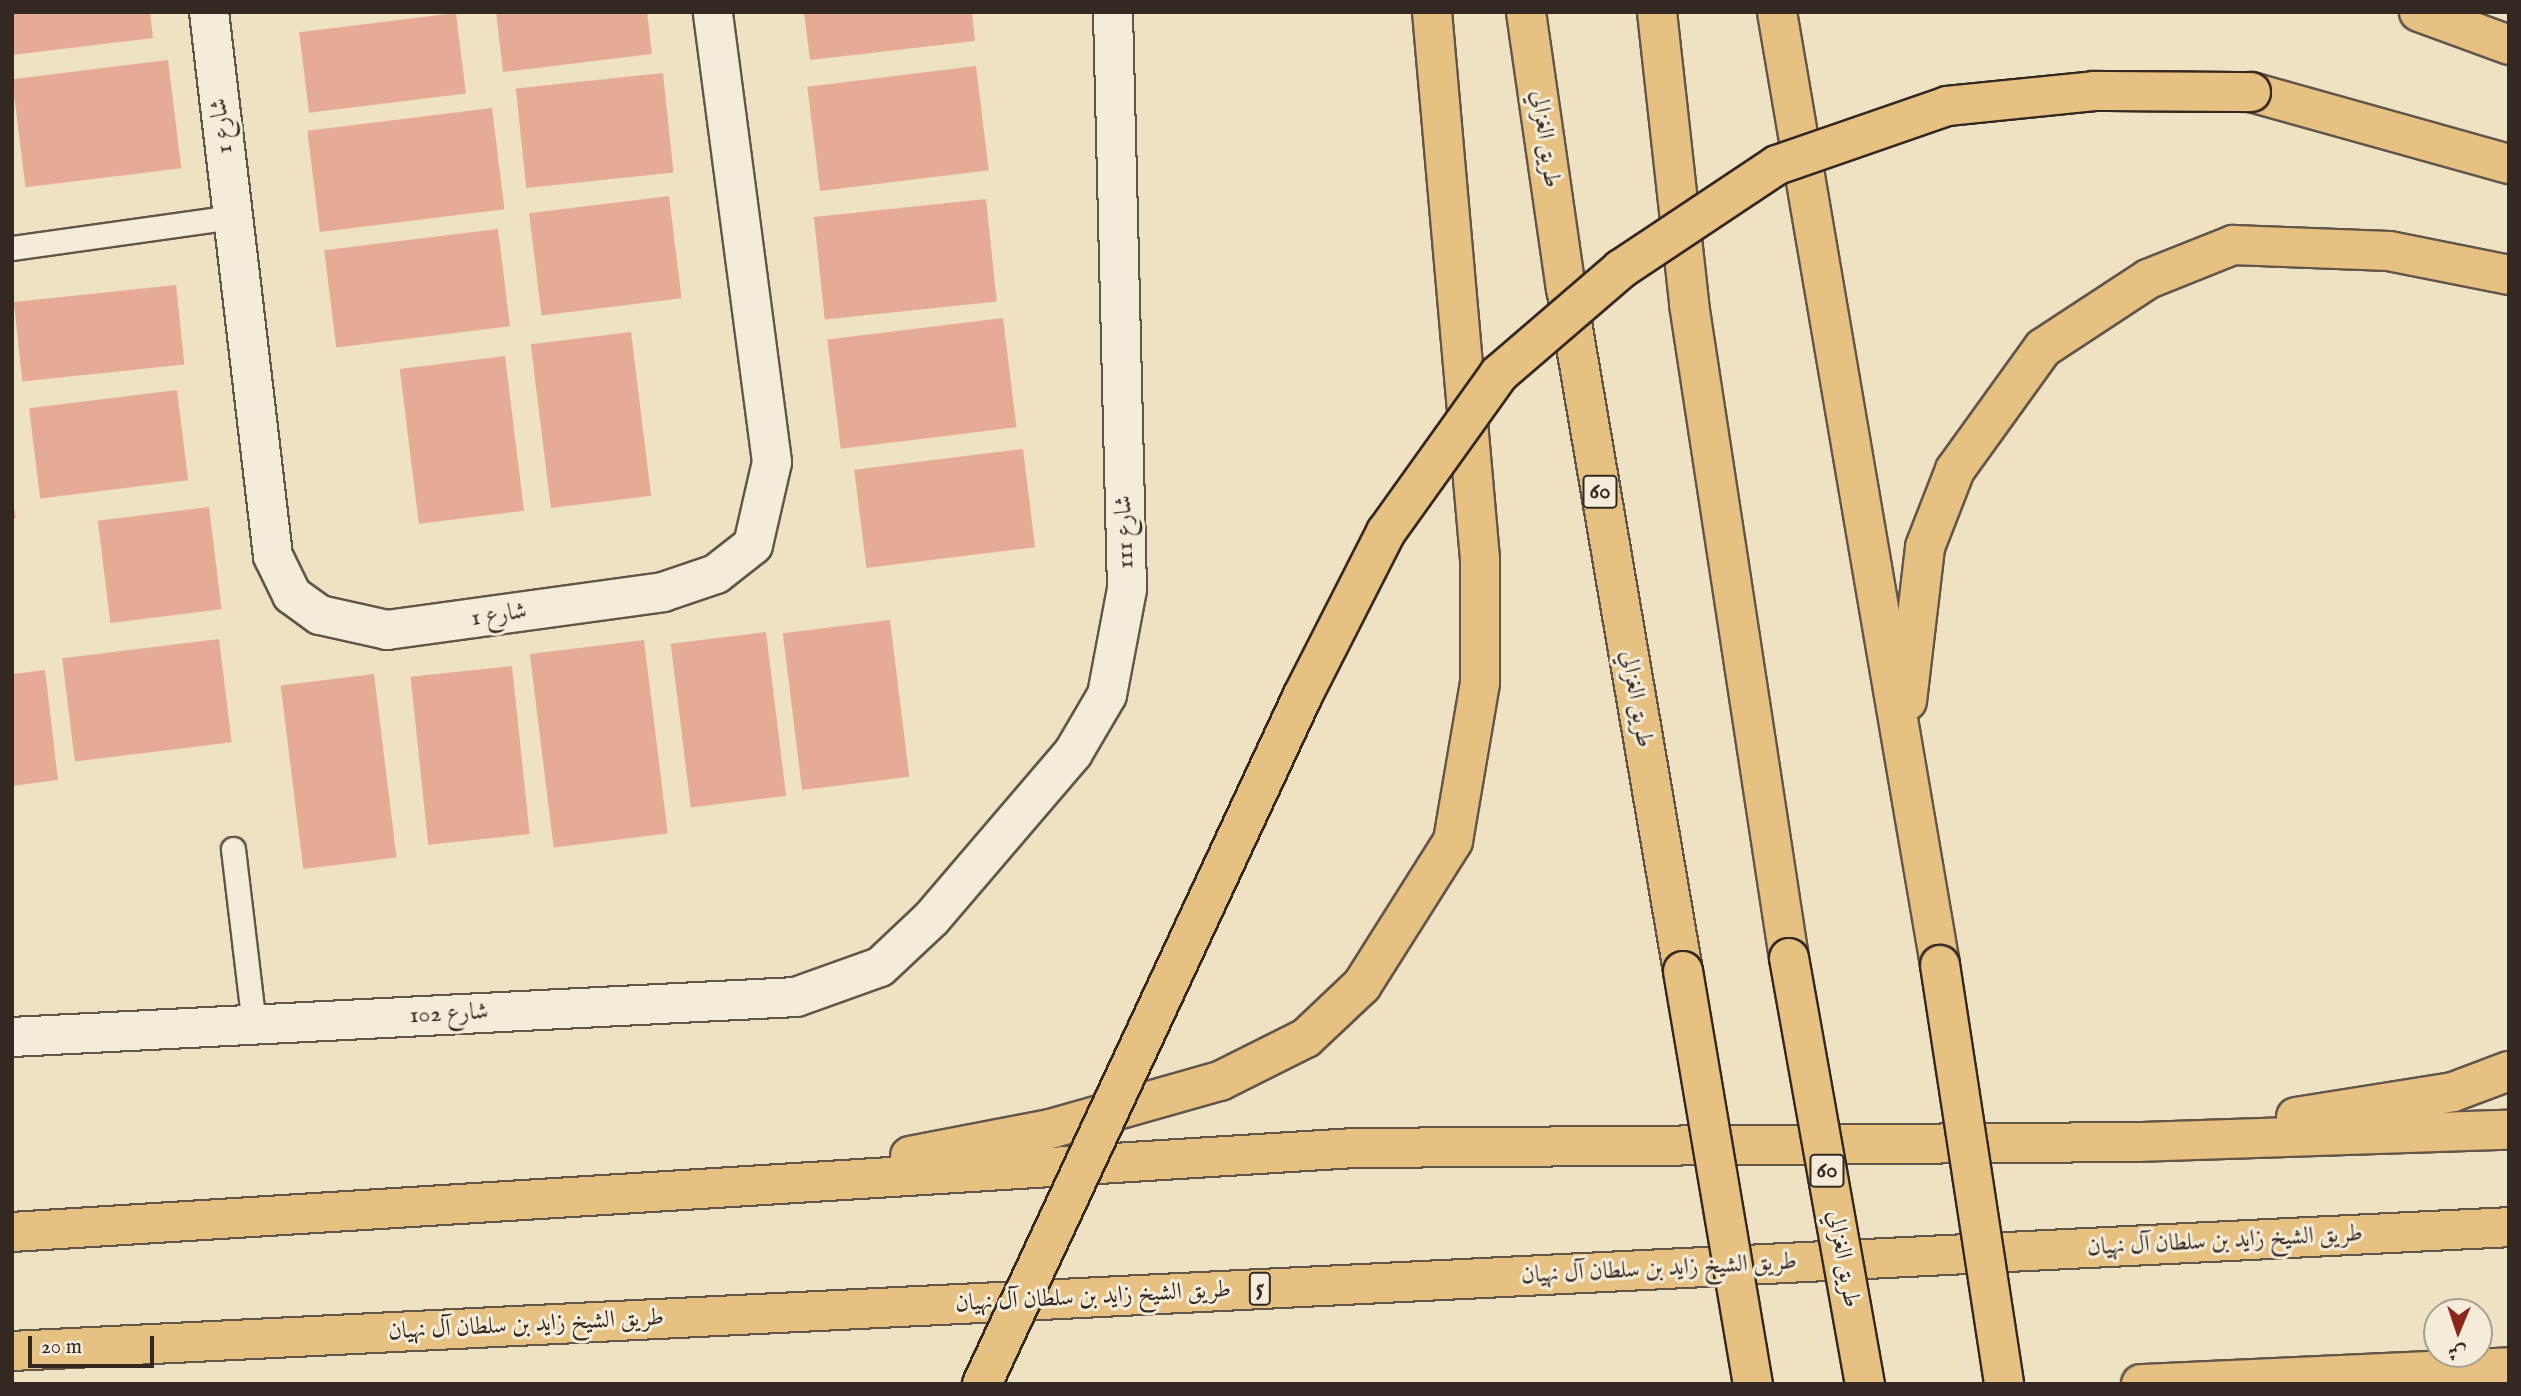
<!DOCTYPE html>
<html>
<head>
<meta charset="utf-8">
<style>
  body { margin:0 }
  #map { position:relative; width:2521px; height:1396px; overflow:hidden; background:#eee2c3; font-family:"IM FELL English",Amiri,serif }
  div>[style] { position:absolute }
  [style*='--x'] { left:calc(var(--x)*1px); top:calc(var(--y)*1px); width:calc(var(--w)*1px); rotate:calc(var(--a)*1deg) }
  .building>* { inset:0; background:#e5ab97; transform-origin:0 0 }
  .roads { filter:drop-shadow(2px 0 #62564a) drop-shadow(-2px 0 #62564a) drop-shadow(0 2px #62564a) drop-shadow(0 -2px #62564a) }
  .service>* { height:23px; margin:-11.5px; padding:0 11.5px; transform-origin:11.5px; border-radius:11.5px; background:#f4ecd8 }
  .minor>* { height:38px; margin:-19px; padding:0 19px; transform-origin:19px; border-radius:19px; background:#f4ecd8 }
  .tertiary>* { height:38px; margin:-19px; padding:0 19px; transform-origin:19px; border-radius:19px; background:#f4ecd8 }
  .motorway>* { height:38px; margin:-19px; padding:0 19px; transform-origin:19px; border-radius:19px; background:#e7c182 }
  .bridges { filter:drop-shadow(2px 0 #342822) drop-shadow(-2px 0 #342822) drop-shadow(0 2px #342822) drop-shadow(0 -2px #342822) }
  .motorway-bridge>* { height:38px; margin:-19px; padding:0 19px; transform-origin:19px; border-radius:19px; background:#e7c182 }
  span { translate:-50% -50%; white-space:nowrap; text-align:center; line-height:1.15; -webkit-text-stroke:6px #f4ecd8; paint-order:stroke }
  .shield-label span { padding:2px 5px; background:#f4ecd8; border:2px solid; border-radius:5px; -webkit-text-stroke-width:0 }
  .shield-label { font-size:23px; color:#342822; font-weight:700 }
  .street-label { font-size:24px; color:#342822 }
  .frame { position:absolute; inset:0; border:14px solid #342822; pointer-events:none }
  .north { position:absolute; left:2423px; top:1298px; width:70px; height:70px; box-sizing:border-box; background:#f4ecd8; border:2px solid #a79e8f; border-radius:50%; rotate:182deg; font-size:19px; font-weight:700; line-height:28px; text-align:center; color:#342822 }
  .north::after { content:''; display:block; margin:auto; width:24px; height:32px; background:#8f2418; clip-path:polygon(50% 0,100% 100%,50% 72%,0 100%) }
  .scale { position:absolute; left:28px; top:1336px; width:126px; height:32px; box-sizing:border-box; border:4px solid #342822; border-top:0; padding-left:9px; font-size:21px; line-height:24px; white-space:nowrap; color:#342822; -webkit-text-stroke:5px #f4ecd8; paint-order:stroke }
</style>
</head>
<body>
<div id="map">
  <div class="building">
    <div style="clip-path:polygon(12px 12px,150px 12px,153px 38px,12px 55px)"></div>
    <div style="clip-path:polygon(496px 12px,647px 12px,652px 54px,503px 72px)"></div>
    <div style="clip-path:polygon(804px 12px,972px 12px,975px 41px,810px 60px)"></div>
    <div style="left:456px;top:13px;width:81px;height:158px;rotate:83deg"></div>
    <div style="left:168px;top:60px;width:109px;height:157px;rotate:83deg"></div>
    <div style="left:976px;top:66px;width:105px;height:170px;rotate:83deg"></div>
    <div style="left:663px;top:73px;width:100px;height:148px;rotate:84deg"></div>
    <div style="left:492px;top:108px;width:102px;height:186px;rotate:83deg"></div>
    <div style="left:669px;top:196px;width:103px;height:141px;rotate:83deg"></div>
    <div style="left:986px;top:199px;width:103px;height:173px;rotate:84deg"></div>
    <div style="left:498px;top:229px;width:98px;height:175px;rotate:83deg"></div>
    <div style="left:176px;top:285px;width:80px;height:163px;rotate:84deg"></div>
    <div style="left:1003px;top:318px;width:110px;height:177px;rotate:83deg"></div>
    <div style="left:631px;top:332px;width:165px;height:101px;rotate:83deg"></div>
    <div style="left:505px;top:356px;width:156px;height:106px;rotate:83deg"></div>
    <div style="left:177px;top:390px;width:91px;height:149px;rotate:83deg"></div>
    <div style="left:1023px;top:449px;width:99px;height:170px;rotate:83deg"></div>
    <div style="clip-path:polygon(12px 498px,16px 518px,12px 518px)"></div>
    <div style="left:209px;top:507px;width:103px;height:112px;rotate:83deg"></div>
    <div style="left:890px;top:620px;width:158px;height:108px;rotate:83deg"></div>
    <div style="left:766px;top:632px;width:165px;height:96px;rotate:83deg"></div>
    <div style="left:219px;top:639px;width:104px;height:158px;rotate:83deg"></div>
    <div style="left:644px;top:640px;width:195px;height:115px;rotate:83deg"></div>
    <div style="left:512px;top:666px;width:169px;height:102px;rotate:84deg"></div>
    <div style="clip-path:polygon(45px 670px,58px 780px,12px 786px,12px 674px)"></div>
    <div style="left:374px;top:674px;width:185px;height:94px;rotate:83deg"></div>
  </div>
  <div class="roads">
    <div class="service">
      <div style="--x:12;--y:248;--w:223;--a:-8"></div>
      <div style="--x:233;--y:849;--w:177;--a:83.2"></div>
    </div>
    <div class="minor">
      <div style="--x:209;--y:12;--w:548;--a:83.29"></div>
      <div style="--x:273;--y:556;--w:43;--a:64"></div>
      <div style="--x:292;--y:595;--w:34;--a:36"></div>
      <div style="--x:320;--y:615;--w:69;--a:12.6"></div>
      <div style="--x:387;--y:630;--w:279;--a:-7.8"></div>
      <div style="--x:663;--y:592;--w:56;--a:-18.8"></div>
      <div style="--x:716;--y:574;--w:47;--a:-38.1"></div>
      <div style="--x:753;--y:545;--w:85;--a:-77.1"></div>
      <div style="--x:772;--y:462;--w:454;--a:-97.5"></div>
    </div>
    <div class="tertiary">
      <div style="--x:12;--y:1037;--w:785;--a:-2.92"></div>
      <div style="--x:796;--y:997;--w:89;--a:-19.7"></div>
      <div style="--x:880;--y:967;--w:71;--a:-43.3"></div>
      <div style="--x:932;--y:918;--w:217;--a:-49.5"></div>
      <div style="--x:1073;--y:753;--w:67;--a:-59.6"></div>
      <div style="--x:1107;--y:695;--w:108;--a:-79.3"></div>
      <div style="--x:1127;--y:589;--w:577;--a:-91.39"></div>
    </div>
    <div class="motorway">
      <div style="--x:1526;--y:12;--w:279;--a:81.8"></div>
      <div style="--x:1566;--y:288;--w:693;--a:80.28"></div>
      <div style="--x:1657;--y:12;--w:294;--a:83.7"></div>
      <div style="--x:1689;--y:304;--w:662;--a:81.31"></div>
      <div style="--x:1777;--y:12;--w:967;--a:80.29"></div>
      <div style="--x:2419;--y:12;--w:96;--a:20.1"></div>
      <div style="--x:2251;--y:92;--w:268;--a:15.6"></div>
      <div style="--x:1907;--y:701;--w:155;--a:-83.3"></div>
      <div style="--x:1925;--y:547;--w:83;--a:-68.7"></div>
      <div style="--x:1955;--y:470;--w:150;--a:-54.2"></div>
      <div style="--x:2043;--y:348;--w:126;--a:-33.3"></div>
      <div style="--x:2148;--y:279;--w:92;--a:-21.8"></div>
      <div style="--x:2233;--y:245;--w:156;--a:2.2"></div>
      <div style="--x:2389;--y:251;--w:122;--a:11.3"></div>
      <div style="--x:2296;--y:1117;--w:159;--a:-9"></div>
      <div style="--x:2453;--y:1092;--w:60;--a:-20.6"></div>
      <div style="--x:910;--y:1156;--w:143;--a:-10.9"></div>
      <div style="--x:1050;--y:1129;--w:177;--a:-15.8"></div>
      <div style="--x:1220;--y:1081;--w:96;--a:-26.6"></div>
      <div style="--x:1306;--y:1038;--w:77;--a:-43.4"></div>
      <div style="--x:1362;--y:985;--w:170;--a:-57.7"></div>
      <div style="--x:1453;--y:841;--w:160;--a:-80.3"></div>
      <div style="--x:1480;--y:683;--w:124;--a:-90"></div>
      <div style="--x:1480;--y:559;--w:549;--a:-95.01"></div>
      <div style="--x:12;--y:1232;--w:1347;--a:-3.58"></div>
      <div style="--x:1356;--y:1148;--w:783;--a:-0.44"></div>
      <div style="--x:2139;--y:1142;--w:370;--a:-1.9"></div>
      <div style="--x:12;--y:1351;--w:2500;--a:-2.84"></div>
      <div style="--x:2141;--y:1384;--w:368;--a:-2.6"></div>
    </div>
  </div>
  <div class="bridges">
    <div class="motorway-bridge">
      <div style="--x:1789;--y:958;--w:433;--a:79.9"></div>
      <div style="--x:1940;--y:965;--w:424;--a:81.3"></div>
      <div style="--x:1683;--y:971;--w:419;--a:80.4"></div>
      <div style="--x:982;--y:1384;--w:758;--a:-65.02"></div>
      <div style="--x:1302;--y:697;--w:185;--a:-63"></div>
      <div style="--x:1386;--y:532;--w:194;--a:-54.4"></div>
      <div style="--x:1499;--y:374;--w:161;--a:-40.7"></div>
      <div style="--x:1621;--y:269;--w:187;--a:-33.7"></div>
      <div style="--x:1777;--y:165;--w:180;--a:-19.1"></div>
      <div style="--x:1947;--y:106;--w:148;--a:-5.8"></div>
      <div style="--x:2094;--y:91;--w:157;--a:0.4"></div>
    </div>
  </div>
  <div class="shield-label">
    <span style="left:1600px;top:492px">60</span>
    <span style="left:1827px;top:1171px">60</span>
    <span style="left:1260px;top:1289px">5</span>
  </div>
  <div class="street-label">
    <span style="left:222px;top:126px;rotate:-97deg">شارع 1</span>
    <span style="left:1545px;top:139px;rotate:82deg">طريق الغزالي</span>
    <span style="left:1125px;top:532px;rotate:-92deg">شارع 111</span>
    <span style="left:499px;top:615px;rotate:-8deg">شارع 1</span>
    <span style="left:1636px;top:699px;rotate:80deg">طريق الغزالي</span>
    <span style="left:449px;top:1014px;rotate:-3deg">شارع 102</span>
    <span style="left:2225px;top:1241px;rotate:-3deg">طريق الشيخ زايد بن سلطان آل نهيان</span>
    <span style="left:1843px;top:1259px;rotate:80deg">طريق الغزالي</span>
    <span style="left:1659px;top:1269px;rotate:-3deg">طريق الشيخ زايد بن سلطان آل نهيان</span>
    <span style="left:1093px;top:1297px;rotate:-3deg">طريق الشيخ زايد بن سلطان آل نهيان</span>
    <span style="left:526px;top:1325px;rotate:-3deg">طريق الشيخ زايد بن سلطان آل نهيان</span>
  </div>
  <div class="frame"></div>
  <div class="north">ش</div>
  <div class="scale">20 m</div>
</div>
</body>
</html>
